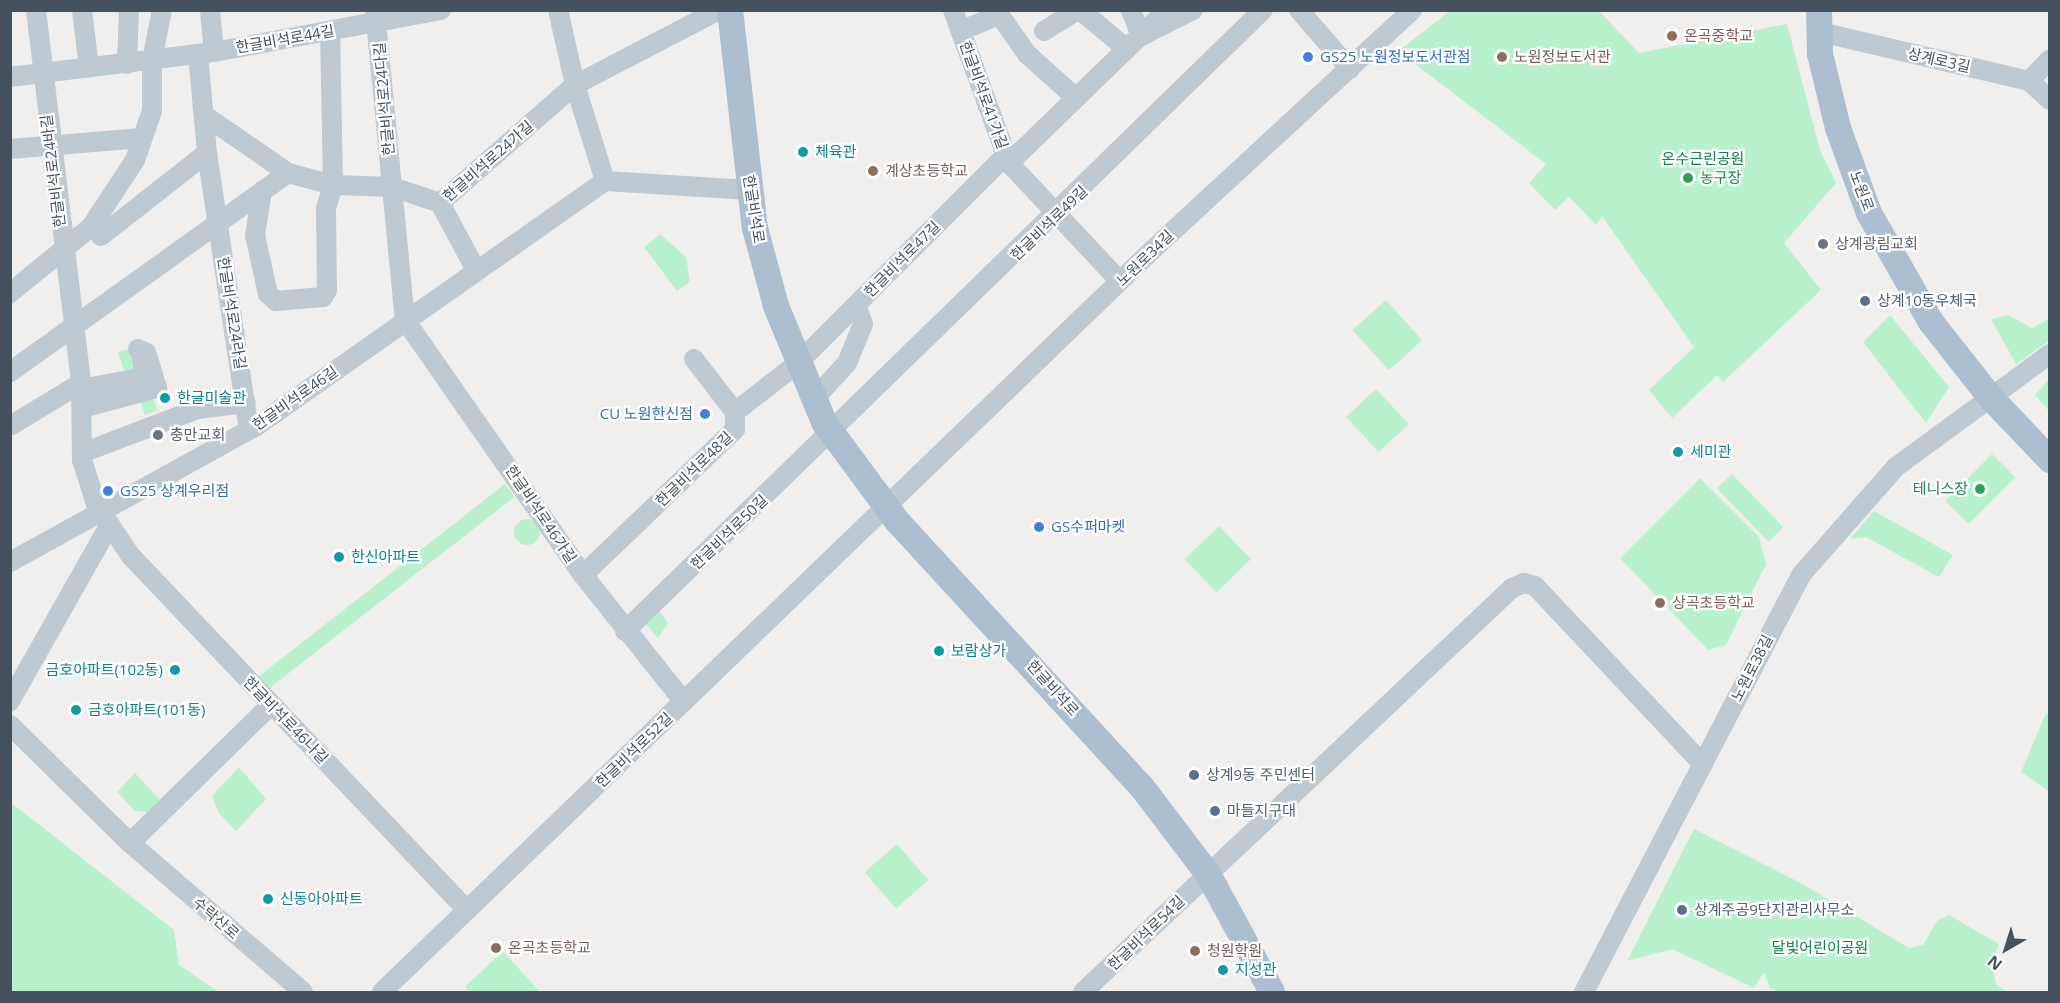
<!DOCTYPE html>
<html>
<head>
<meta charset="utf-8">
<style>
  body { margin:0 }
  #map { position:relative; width:2060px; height:1003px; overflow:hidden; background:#f1eeee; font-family:"Open Sans","Noto Sans KR",sans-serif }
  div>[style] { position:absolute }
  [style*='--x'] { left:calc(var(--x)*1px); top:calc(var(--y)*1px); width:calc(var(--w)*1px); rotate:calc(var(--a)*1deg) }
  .green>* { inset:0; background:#b9f1cf; transform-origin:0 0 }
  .round { border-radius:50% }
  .minor>* { height:20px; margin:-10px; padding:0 10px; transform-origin:10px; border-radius:10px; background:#bec9d1 }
  .major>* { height:26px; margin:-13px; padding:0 13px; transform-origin:13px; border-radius:13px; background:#acbecf }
  .dots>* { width:16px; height:16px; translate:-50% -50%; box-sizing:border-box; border:3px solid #fff; border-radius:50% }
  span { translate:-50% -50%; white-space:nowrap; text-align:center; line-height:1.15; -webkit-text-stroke:4.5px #fff; paint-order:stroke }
  .education-label { font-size:15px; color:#785e54 }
  .left { translate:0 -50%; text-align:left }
  .street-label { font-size:15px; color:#45525d }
  .shop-label { font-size:15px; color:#366cbe }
  .right { translate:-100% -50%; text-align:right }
  .culture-label { font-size:15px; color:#0d838f }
  .park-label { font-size:15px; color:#118349 }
  .leisure-label { font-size:15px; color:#27864d }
  .worship-label { font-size:15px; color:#5b616d }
  .service-label { font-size:15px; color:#4e5e75 }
  .frame { position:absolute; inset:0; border:12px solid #45525d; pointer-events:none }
  .north { position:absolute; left:1976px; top:919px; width:60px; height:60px; -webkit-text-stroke:4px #fff; paint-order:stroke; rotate:219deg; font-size:16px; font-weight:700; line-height:24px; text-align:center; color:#45525d }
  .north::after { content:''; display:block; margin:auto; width:21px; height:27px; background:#45525d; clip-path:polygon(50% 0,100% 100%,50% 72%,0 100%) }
</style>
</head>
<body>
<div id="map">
  <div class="green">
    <div style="clip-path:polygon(1450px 11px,1599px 11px,1639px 53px,1787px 24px,1820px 150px,1836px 183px,1784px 243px,1821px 290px,1723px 382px,1717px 375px,1672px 418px,1649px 390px,1694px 347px,1602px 216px,1596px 225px,1569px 197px,1555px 210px,1529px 183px,1546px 164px,1398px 51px)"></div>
    <div style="clip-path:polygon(660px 234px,686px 257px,690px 282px,677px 291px,644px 247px)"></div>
    <div style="left:1386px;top:300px;width:54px;height:45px;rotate:48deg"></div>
    <div style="clip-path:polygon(1890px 315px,1949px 387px,1926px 423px,1863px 342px)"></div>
    <div style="clip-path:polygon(2008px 315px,2032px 328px,2049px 319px,2049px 341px,2016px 364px,1991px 319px)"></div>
    <div style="clip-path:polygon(133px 348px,139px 371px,126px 376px,118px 352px)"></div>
    <div style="clip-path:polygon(2049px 379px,2049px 411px,2035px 395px)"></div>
    <div style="left:1376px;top:389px;width:48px;height:41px;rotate:47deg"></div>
    <div style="clip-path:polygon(153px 395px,157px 410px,145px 415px,139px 398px)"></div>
    <div style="left:1992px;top:454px;width:33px;height:66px;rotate:45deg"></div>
    <div style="left:1732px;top:474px;width:74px;height:21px;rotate:46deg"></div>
    <div style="clip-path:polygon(1700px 478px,1759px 537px,1766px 564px,1726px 645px,1708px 650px,1620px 558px)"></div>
    <div style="left:505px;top:484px;width:16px;height:320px;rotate:52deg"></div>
    <div style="clip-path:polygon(1874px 511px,1953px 555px,1939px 577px,1866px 537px,1850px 539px)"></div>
    <div class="round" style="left:514px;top:519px;width:26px;height:26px"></div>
    <div style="left:1219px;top:526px;width:46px;height:48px;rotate:46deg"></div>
    <div style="clip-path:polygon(657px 608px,668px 623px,658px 638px,642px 620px)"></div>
    <div style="clip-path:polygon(2046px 713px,2050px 715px,2049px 791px,2021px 772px)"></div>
    <div style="clip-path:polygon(239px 767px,266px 799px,236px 831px,219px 813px,212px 796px)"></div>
    <div style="clip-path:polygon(135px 773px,160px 800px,147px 812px,135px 811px,117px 792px)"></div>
    <div style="clip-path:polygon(10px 802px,174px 930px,179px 965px,219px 992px,11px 992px)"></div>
    <div style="clip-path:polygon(1694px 829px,1801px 883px,1909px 948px,1923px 945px,1937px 921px,1949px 915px,1999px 944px,1992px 962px,1996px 985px,2008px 992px,1778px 992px,1770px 988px,1764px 972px,1754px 988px,1672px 949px,1627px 961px)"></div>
    <div style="left:897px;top:844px;width:48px;height:43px;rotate:49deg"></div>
    <div style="clip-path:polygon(503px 951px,540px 992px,470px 992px,465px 987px)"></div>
  </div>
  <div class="minor">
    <div style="--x:36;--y:10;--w:376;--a:83.1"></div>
    <div style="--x:81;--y:383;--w:77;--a:89.3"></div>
    <div style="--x:82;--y:460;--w:46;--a:72.3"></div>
    <div style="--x:96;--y:504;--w:61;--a:56.3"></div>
    <div style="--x:130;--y:555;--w:489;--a:46.5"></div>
    <div style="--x:82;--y:10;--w:58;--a:83.1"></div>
    <div style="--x:210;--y:10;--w:42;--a:84.6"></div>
    <div style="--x:375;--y:10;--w:311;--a:84.5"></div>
    <div style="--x:405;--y:320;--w:311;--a:55.1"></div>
    <div style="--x:583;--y:575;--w:162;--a:51.5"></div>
    <div style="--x:558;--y:10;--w:77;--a:77.2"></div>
    <div style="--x:575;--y:85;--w:101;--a:72.6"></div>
    <div style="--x:953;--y:10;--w:163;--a:69.9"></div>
    <div style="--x:1009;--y:163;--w:162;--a:46.8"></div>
    <div style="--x:996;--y:10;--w:54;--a:54.8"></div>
    <div style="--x:1027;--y:54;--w:66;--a:41.9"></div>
    <div style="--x:1080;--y:10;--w:61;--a:39.7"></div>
    <div style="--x:1131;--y:10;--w:28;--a:69"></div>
    <div style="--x:1141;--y:36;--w:58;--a:-26.6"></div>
    <div style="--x:1299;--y:10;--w:78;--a:49.2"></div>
    <div style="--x:960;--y:31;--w:42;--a:-22.3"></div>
    <div style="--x:1044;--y:31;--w:39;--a:-32"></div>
    <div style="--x:1820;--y:32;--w:215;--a:13.2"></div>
    <div style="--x:2029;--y:81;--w:28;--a:42"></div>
    <div style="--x:198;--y:54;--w:99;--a:84.8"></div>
    <div style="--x:207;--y:153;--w:280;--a:81.4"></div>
    <div style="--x:127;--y:64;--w:54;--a:-87.9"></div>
    <div style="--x:10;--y:77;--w:206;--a:-7"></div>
    <div style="--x:214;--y:52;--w:231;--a:-10.5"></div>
    <div style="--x:2029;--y:81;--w:30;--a:-46"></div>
    <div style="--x:204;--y:115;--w:102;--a:34.6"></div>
    <div style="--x:10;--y:149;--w:132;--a:-4.8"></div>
    <div style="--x:1009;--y:163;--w:220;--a:-44.1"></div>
    <div style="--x:262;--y:191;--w:45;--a:99"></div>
    <div style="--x:255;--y:235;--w:60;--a:77.6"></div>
    <div style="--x:268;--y:294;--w:11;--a:41"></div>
    <div style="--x:276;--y:301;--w:47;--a:-4.9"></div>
    <div style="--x:323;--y:297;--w:8;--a:-60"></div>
    <div style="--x:327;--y:290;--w:82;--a:-90.7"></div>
    <div style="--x:326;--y:208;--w:24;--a:-73"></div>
    <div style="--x:333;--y:185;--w:154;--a:-91.1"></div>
    <div style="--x:440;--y:203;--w:76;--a:61.8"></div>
    <div style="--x:101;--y:236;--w:135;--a:-38.1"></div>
    <div style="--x:10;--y:293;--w:104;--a:-39.2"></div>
    <div style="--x:91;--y:227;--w:80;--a:-56.7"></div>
    <div style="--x:135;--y:160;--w:52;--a:-70.9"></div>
    <div style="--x:152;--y:111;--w:51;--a:-90"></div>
    <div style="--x:152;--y:60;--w:51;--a:-78.7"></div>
    <div style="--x:694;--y:359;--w:67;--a:52.3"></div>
    <div style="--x:10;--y:372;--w:342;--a:-35.6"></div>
    <div style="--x:288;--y:173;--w:47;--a:14.9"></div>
    <div style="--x:333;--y:185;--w:59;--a:1.9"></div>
    <div style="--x:392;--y:187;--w:51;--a:18.4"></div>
    <div style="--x:440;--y:203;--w:179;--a:-41.2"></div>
    <div style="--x:575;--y:85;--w:162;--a:-27.5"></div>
    <div style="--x:81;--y:389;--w:65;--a:-10.6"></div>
    <div style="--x:145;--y:377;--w:20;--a:-99"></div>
    <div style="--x:814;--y:399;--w:49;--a:-47.5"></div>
    <div style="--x:847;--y:363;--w:42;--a:-67.7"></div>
    <div style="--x:863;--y:324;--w:20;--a:-110"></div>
    <div style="--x:82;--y:408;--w:78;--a:-14.9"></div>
    <div style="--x:157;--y:388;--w:37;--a:-107"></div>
    <div style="--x:146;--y:353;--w:9;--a:-153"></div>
    <div style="--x:10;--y:426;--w:83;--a:-31.2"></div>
    <div style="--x:82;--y:453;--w:124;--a:-20.8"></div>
    <div style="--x:198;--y:409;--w:48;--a:-7.1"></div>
    <div style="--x:10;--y:562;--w:280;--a:-28.9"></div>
    <div style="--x:255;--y:427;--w:428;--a:-35.1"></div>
    <div style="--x:605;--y:181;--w:145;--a:3.6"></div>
    <div style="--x:583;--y:575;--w:211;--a:-43.8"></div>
    <div style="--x:735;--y:429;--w:17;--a:-90"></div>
    <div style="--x:735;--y:412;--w:80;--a:-37.9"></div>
    <div style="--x:798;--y:363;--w:294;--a:-45"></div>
    <div style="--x:625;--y:631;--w:890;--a:-44.23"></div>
    <div style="--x:10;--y:701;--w:203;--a:-60.5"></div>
    <div style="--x:10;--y:725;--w:168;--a:44.5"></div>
    <div style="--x:130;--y:843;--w:228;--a:40.7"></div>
    <div style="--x:130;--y:843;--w:197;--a:-44.4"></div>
    <div style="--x:382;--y:992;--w:1065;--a:-43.93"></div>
    <div style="--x:1149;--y:253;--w:358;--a:-42.7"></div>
    <div style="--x:1083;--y:992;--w:589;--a:-43.28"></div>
    <div style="--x:1512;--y:588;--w:13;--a:-23"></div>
    <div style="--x:1524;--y:583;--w:11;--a:15"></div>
    <div style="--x:1535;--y:586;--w:245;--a:46.7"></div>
    <div style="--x:1584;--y:992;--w:470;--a:-62.5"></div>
    <div style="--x:1801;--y:575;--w:144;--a:-48.7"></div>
    <div style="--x:1896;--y:467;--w:191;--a:-36.3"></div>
  </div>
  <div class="major">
    <div style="--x:730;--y:10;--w:219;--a:83.5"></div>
    <div style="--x:755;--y:228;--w:81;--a:74.9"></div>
    <div style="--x:776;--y:306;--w:126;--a:67.5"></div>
    <div style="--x:824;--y:422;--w:123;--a:53.6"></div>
    <div style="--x:897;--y:521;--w:360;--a:47.4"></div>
    <div style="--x:1141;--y:786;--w:111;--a:52.7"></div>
    <div style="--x:1208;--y:874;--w:134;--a:61.5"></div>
    <div style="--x:1819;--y:10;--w:44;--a:88.7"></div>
    <div style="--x:1820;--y:54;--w:76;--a:76.3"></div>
    <div style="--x:1838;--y:128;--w:90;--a:70"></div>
    <div style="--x:1869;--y:213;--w:125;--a:60.4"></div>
    <div style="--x:1931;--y:322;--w:95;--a:51.8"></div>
    <div style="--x:1990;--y:397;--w:87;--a:46.4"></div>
  </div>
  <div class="dots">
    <div style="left:1672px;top:36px;background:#8d6e63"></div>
    <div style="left:1308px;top:57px;background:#3f7fe0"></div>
    <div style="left:1502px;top:57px;background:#8d6e63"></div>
    <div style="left:803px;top:152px;background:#0f9aa8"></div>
    <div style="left:873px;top:171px;background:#8d6e63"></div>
    <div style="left:1688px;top:178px;background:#2e9e5b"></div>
    <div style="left:1823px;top:244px;background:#6b7280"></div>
    <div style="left:1865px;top:301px;background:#5c6f8a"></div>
    <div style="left:165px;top:398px;background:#0f9aa8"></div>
    <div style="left:705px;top:414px;background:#3f7fe0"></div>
    <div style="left:158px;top:435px;background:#6b7280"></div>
    <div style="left:1678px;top:452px;background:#0f9aa8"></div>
    <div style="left:1980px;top:489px;background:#2e9e5b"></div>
    <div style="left:108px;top:491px;background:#3f7fe0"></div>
    <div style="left:1039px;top:527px;background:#3f7fe0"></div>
    <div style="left:339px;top:557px;background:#0f9aa8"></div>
    <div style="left:1660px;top:603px;background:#8d6e63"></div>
    <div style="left:939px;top:651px;background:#0f9aa8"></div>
    <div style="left:175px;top:670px;background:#0f9aa8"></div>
    <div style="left:76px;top:710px;background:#0f9aa8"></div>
    <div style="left:1194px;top:775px;background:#5c6f8a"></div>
    <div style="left:1215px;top:811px;background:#5c6f8a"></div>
    <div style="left:268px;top:899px;background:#0f9aa8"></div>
    <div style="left:1682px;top:910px;background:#5c6f8a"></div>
    <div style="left:496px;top:948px;background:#8d6e63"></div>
    <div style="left:1195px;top:951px;background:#8d6e63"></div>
    <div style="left:1223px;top:970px;background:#0f9aa8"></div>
  </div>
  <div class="education-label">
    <span class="left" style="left:1684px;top:36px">온곡중학교</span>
    <span class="left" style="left:1514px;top:57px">노원정보도서관</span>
    <span class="left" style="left:885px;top:171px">계상초등학교</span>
    <span class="left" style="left:1672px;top:603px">상곡초등학교</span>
    <span class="left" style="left:508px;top:948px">온곡초등학교</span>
    <span class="left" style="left:1207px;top:951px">청원학원</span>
  </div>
  <div class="street-label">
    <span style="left:285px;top:39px;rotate:-10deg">한글비석로44길</span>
    <span style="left:1939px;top:60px;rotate:13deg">상계로3길</span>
    <span style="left:984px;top:95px;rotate:70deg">한글비석로41가길</span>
    <span style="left:384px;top:99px;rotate:-95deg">한글비석로24다길</span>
    <span style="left:488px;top:161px;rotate:-41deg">한글비석로24가길</span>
    <span style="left:53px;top:171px;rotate:-97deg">한글비석로24바길</span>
    <span style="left:1862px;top:191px;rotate:69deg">노원로</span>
    <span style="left:754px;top:209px;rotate:81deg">한글비석로</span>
    <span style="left:1049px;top:223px;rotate:-44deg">한글비석로49길</span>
    <span style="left:1145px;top:258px;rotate:-44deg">노원로34길</span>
    <span style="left:902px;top:259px;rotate:-45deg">한글비석로47길</span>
    <span style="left:232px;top:313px;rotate:81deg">한글비석로24라길</span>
    <span style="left:295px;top:398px;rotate:-35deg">한글비석로46길</span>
    <span style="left:694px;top:469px;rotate:-44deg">한글비석로48길</span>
    <span style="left:541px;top:514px;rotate:56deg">한글비석로46가길</span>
    <span style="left:729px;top:532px;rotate:-44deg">한글비석로50길</span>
    <span style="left:1752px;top:668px;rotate:-63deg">노원로38길</span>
    <span style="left:1053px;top:688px;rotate:48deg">한글비석로</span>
    <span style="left:286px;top:720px;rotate:46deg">한글비석로46나길</span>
    <span style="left:634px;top:750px;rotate:-44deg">한글비석로52길</span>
    <span style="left:216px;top:918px;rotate:41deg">수락산로</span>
    <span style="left:1146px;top:933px;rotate:-44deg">한글비석로54길</span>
  </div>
  <div class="shop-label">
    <span class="left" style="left:1320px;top:57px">GS25 노원정보도서관점</span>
    <span class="right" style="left:693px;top:414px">CU 노원한신점</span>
    <span class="left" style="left:120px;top:491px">GS25 상계우리점</span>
    <span class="left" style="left:1051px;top:527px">GS수퍼마켓</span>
  </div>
  <div class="culture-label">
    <span class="left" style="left:815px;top:152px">체육관</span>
    <span class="left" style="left:177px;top:398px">한글미술관</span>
    <span class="left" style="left:1690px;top:452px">세미관</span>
    <span class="left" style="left:351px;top:557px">한신아파트</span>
    <span class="left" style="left:951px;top:651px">보람상가</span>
    <span class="right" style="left:163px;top:670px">금호아파트(102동)</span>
    <span class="left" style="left:88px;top:710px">금호아파트(101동)</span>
    <span class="left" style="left:280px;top:899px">신동아아파트</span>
    <span class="left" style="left:1235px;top:970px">지성관</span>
  </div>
  <div class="park-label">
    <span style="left:1703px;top:159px">온수근린공원</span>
    <span style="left:1820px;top:948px">달빛어린이공원</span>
  </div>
  <div class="leisure-label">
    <span class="left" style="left:1700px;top:178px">농구장</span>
    <span class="right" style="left:1968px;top:489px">테니스장</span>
  </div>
  <div class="worship-label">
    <span class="left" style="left:1835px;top:244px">상계광림교회</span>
    <span class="left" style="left:170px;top:435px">충만교회</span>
  </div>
  <div class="service-label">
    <span class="left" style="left:1877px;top:301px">상계10동우체국</span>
    <span class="left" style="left:1206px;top:775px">상계9동 주민센터</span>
    <span class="left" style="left:1227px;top:811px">마들지구대</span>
    <span class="left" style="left:1694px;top:910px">상계주공9단지관리사무소</span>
  </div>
  <div class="frame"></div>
  <div class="north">N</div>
</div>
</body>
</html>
